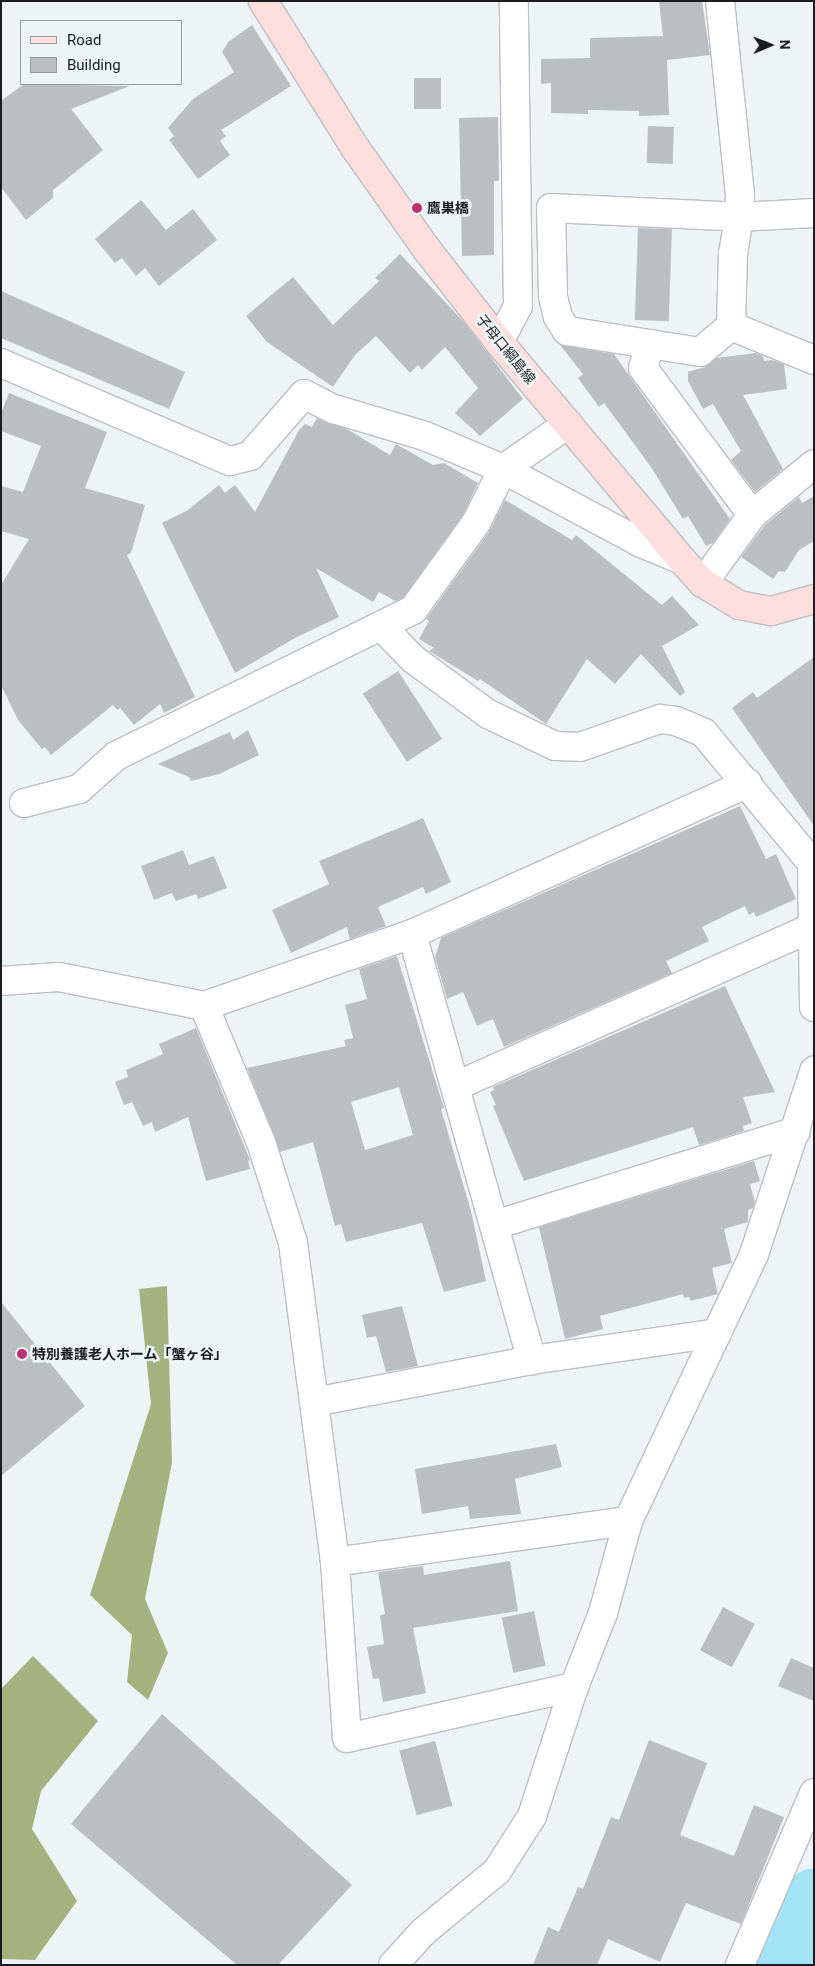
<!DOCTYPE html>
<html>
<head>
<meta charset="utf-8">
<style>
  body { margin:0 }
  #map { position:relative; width:815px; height:1966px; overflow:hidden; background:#eef3f6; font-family:Roboto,"Noto Sans JP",sans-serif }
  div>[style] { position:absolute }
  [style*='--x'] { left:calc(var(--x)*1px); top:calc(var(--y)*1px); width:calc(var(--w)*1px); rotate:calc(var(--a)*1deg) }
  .forest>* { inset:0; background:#a5b280 }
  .river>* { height:56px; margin:-28px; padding:0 28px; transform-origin:28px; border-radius:28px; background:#a2e3f8 }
  .building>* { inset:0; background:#bbbfc2; transform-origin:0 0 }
  .roads { filter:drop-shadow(1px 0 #bbbfc2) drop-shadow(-1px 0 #bbbfc2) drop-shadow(0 1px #bbbfc2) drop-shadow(0 -1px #bbbfc2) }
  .street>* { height:28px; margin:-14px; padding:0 14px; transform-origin:14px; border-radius:14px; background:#fff }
  .secondary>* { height:28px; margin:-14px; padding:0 14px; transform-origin:14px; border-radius:14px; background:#ffdede }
  .dots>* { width:14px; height:14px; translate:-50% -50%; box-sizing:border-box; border:2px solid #eef3f6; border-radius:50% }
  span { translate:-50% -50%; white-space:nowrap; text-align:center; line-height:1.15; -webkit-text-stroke:5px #eef3f6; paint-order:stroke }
  .poi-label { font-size:14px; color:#1a1c1d; font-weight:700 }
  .left { translate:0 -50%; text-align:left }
  .street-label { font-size:14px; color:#1a1c1d }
  .frame { position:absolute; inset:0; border:2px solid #1a1c1d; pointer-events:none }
  .legend { position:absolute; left:20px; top:20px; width:162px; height:65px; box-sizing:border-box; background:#eef3f6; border:1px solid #999d9f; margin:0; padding:6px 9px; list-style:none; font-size:15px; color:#1a1c1d }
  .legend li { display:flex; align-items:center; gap:10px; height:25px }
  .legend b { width:25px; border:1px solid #999d9f }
  .north { position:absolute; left:745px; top:20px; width:50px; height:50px; -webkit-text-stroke:4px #eef3f6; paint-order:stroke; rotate:89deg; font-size:14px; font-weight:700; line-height:20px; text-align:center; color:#1a1c1d }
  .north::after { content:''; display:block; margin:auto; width:18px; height:22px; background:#1a1c1d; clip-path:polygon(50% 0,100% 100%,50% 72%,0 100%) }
</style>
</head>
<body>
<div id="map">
  <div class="forest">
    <div style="clip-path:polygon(167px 1286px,172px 1463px,145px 1599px,168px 1653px,148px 1700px,127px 1682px,132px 1635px,90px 1595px,151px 1404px,139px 1289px)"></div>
    <div style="clip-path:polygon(33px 1656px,98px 1721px,41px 1791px,32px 1829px,77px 1901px,35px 1960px,1px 1959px,1px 1689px)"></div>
  </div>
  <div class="river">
    <div style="--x:784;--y:1965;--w:75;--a:-66.5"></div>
  </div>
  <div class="building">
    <div style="clip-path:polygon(659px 1px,702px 1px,710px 55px,667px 60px,669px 115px,639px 116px,639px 111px,588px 110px,588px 114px,551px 113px,551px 83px,541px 84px,541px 59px,590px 58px,590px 38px,663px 36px)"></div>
    <div style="clip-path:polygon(252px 25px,291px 86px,221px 130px,226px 136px,220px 141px,230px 155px,198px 179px,169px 140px,174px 136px,168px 128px,193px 99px,234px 72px,222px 52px,228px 42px)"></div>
    <div style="left:441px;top:78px;width:31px;height:27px;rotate:90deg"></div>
    <div style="clip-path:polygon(24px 84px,130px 86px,71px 109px,103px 150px,53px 190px,53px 198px,26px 220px,1px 187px,1px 101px)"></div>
    <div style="clip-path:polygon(498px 117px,499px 181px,494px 181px,494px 255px,462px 256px,459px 118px)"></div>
    <div style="left:648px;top:126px;width:26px;height:37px;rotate:2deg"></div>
    <div style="clip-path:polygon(141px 200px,166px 230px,193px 209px,217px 240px,159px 286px,145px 268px,136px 276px,122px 258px,115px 263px,95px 239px)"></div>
    <div style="left:638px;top:228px;width:34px;height:92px;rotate:2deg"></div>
    <div style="clip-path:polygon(400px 254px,464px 322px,523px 399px,480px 436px,455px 413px,478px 388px,445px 347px,422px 370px,418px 365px,410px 373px,376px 336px,355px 355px,333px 387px,267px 342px,246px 316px,293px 277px,333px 325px,379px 281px,375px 278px)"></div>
    <div style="clip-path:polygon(1px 291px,185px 372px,169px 409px,1px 338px)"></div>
    <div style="clip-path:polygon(560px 345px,614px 354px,730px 519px,713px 543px,706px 546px,688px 516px,683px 519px,651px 467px,604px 403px,599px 407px,578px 378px,583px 374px)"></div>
    <div style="clip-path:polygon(756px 353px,763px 356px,764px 361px,772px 360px,784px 364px,787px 389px,743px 395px,783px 469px,755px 492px,731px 460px,741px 451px,713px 404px,703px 409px,688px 381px,688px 372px,705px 367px,717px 358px)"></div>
    <div style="clip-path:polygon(9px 393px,107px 432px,85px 488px,145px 505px,131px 553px,127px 555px,195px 697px,164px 713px,160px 704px,134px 725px,120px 708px,117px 710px,113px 705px,51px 755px,45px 747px,42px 749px,18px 720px,1px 685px,1px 585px,29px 539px,1px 531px,1px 486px,23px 492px,41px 446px,1px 431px,1px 413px)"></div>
    <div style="clip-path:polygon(317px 418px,347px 429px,390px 455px,396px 444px,433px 465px,444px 463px,478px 483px,463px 515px,403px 598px,395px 601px,379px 592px,373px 602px,316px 568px,339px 617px,295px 638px,235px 673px,162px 523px,188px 510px,219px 485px,225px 493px,235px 485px,255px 512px,299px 430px,305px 424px,312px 427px)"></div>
    <div style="clip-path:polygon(814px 496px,814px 541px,799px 550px,785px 572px,779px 571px,773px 579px,741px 557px,765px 525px,799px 497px,802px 503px)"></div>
    <div style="clip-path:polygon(505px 500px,572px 540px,576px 535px,662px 605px,672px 596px,699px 625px,662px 646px,685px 692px,680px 696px,641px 654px,615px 684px,587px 659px,546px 724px,480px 679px,478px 681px,429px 651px,434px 648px,419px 639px,429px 621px,426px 619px,489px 532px)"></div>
    <div style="clip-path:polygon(814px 657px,814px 826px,732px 708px,753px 692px,757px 698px)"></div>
    <div style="left:398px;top:671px;width:81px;height:42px;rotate:57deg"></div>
    <div style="clip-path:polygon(248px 730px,259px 755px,219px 774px,191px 781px,189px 777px,158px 764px,230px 732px,233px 740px)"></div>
    <div style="clip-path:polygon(740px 806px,766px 859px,776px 854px,796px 899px,756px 917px,754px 912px,749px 915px,745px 906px,702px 927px,709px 941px,666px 961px,672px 973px,504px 1047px,493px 1019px,477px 1026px,463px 992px,447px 999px,435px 957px,441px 938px)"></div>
    <div style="clip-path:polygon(423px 818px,451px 882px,426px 894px,423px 887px,378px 907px,386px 926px,350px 939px,347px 927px,291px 953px,272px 910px,329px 884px,319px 861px)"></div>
    <div style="clip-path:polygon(183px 850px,189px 865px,214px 856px,227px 888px,198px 899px,196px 894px,176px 901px,172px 893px,154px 900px,141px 866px)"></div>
    <div style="clip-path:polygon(evenodd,397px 956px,444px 1108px,441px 1109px,471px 1211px,486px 1281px,444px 1292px,422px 1223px,346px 1242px,341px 1224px,335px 1226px,313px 1142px,280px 1152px,247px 1068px,346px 1046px,344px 1040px,353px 1038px,345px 1005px,367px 999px,359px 969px,397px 956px,399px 1087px,413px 1135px,365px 1150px,351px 1102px,399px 1087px)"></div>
    <div style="clip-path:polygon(725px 986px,775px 1092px,743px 1097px,752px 1123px,743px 1126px,744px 1131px,699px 1145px,693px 1127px,524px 1181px,493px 1106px,496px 1105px,490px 1092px,494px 1090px,493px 1087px)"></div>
    <div style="clip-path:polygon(196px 1028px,250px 1160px,248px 1161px,250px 1169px,206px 1181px,188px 1117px,155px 1132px,152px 1122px,143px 1126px,132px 1102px,124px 1105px,115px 1082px,128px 1077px,126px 1070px,163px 1054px,159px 1044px)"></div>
    <div style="clip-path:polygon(754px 1161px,760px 1181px,750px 1184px,755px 1202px,753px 1208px,748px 1210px,748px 1222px,724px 1229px,732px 1263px,712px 1268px,718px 1294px,691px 1301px,689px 1297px,684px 1298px,683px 1294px,600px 1316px,603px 1329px,565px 1339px,539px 1227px)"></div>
    <div style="clip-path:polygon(1px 1302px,85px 1406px,1px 1476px)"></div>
    <div style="clip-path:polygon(402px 1306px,418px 1366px,386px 1372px,376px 1336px,367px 1338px,362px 1315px)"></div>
    <div style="clip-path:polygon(556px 1444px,562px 1467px,515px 1479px,521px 1514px,470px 1519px,468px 1506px,422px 1514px,415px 1469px)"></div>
    <div style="clip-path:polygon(510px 1561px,518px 1611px,413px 1628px,426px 1693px,383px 1702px,379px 1678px,373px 1679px,367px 1647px,384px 1644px,380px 1615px,385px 1614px,378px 1572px,423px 1566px,424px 1575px)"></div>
    <div style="left:723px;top:1607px;width:36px;height:49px;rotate:28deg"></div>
    <div style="left:534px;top:1611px;width:56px;height:33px;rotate:78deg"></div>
    <div style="clip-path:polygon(791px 1658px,814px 1668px,814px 1701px,778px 1686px)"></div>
    <div style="clip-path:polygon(162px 1714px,352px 1885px,278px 1965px,237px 1965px,71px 1824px)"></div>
    <div style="clip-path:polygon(649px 1740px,707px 1763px,680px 1835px,734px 1856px,754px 1805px,784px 1817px,741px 1924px,686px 1903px,660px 1962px,608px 1939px,597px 1965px,533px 1965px,548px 1927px,559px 1932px,578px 1887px,583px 1889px,611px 1817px,619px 1820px)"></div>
    <div style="left:435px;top:1741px;width:67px;height:37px;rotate:75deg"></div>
  </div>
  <div class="roads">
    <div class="street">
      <div style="--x:720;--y:1;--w:193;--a:84.1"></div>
      <div style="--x:740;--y:193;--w:24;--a:92"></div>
      <div style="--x:739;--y:217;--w:36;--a:99"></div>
      <div style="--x:733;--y:253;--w:73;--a:91.6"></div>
      <div style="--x:731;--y:326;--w:40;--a:140"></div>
      <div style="--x:700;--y:352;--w:135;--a:-171"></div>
      <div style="--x:567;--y:331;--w:17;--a:-123"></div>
      <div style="--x:558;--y:317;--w:21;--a:-104"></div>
      <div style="--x:553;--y:297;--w:89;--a:-91.3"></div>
      <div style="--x:551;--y:208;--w:188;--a:2.7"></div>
      <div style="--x:739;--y:217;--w:75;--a:-3.1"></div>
      <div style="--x:731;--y:326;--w:90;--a:22.3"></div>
      <div style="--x:499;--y:342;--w:41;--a:-62.2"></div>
      <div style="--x:518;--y:306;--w:305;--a:-90.8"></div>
      <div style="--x:650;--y:344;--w:25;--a:106"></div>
      <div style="--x:643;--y:368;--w:183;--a:53.4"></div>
      <div style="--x:752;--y:515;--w:80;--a:-39.4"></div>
      <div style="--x:1;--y:363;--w:249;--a:23.2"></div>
      <div style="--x:230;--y:461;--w:21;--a:-14"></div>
      <div style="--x:250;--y:456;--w:82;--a:-48.9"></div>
      <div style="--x:304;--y:394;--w:34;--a:27"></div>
      <div style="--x:334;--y:409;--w:95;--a:16.5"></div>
      <div style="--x:425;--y:436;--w:85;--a:22.9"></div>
      <div style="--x:503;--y:469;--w:154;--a:28.2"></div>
      <div style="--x:639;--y:542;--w:47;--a:22.7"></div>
      <div style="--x:703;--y:583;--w:84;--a:-54.2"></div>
      <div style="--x:383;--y:628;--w:43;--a:45.9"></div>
      <div style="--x:413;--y:659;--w:93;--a:36.3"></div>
      <div style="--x:488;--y:714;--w:74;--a:25.5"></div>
      <div style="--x:555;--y:746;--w:25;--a:2"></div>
      <div style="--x:580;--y:747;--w:85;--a:-19.3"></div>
      <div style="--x:660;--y:719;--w:16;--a:7"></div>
      <div style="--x:676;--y:721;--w:30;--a:23"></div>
      <div style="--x:704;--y:733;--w:169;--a:50.3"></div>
      <div style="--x:812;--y:863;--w:144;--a:89.2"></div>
      <div style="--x:24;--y:803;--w:57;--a:-14.3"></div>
      <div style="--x:79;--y:789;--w:50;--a:-41.7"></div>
      <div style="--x:116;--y:756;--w:331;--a:-26.2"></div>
      <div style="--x:413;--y:610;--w:107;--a:-54.1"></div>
      <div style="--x:476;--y:523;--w:60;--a:-63.4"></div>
      <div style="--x:503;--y:469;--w:79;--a:-34.7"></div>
      <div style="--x:412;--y:934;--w:443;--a:74.3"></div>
      <div style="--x:1;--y:981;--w:58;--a:-3.9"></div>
      <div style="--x:59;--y:977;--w:148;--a:11.3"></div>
      <div style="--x:204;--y:1006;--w:220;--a:-19.1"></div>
      <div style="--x:412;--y:934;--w:368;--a:-24.2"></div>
      <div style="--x:204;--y:1006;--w:147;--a:67.3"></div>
      <div style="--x:261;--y:1142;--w:106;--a:72.4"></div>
      <div style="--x:293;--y:1243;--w:322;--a:82.5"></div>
      <div style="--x:335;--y:1562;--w:176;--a:86.1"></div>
      <div style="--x:347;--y:1738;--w:233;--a:-12.7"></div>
      <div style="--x:456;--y:1086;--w:391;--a:-24"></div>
      <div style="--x:495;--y:1225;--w:315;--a:-17.3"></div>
      <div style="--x:314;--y:1402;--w:222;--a:-10.9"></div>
      <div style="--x:532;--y:1360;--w:187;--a:-8.3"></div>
      <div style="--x:335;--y:1562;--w:296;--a:-8"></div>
      <div style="--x:393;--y:1965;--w:45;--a:-47.7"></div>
      <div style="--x:423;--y:1932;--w:96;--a:-39.5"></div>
      <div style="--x:497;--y:1871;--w:65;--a:-57.5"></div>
      <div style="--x:532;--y:1816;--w:136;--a:-72"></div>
      <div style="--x:574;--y:1687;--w:79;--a:-68.6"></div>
      <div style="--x:603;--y:1613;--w:95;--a:-74.8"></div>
      <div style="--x:628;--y:1521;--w:295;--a:-64.7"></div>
      <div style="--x:754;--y:1254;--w:193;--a:-71.8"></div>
      <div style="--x:740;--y:1965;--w:187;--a:-66.7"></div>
    </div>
    <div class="secondary">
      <div style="--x:263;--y:1;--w:175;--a:57.9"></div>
      <div style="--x:356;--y:149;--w:125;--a:54.8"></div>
      <div style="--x:428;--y:251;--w:115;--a:52"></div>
      <div style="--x:499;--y:342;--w:285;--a:50"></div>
      <div style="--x:682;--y:560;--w:31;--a:48"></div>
      <div style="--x:703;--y:583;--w:42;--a:31.4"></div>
      <div style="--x:739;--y:605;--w:33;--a:11"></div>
      <div style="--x:771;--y:611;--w:45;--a:-15.6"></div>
    </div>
  </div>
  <div class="dots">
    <div style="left:417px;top:208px;background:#ba3272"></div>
    <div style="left:22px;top:1354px;background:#ba3272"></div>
  </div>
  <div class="poi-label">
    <span class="left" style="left:427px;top:208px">鷹巣橋</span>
    <span class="left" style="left:32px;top:1354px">特別養護老人ホーム「蟹ヶ谷」</span>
  </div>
  <div class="street-label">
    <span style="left:506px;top:349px;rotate:51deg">子母口綱島線</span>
  </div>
  <div class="frame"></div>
  <ul class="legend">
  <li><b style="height:6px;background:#ffdede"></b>Road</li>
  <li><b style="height:14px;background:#bbbfc2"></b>Building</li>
  </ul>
  <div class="north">N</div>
</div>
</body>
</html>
